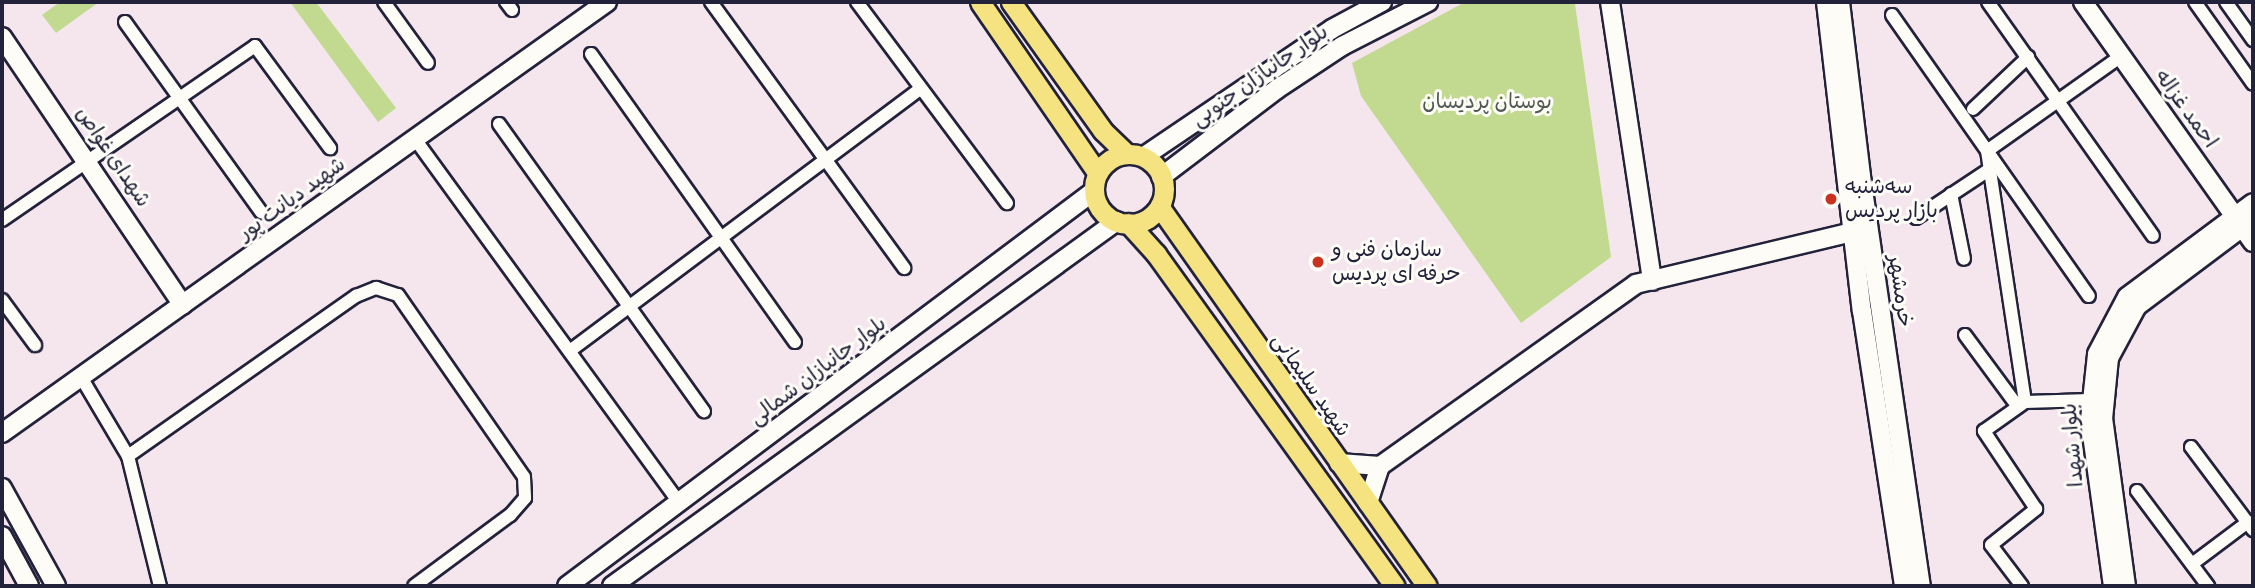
<!DOCTYPE html>
<html>
<head>
<meta charset="utf-8">
<style>
  body { margin:0 }
  #map { position:relative; width:2255px; height:588px; overflow:hidden; background:#f5e6ed; font-family:Pangolin,"Playpen Sans Arabic",sans-serif }
  div>[style] { position:absolute }
  [style*='--x'] { left:calc(var(--x)*1px); top:calc(var(--y)*1px); width:calc(var(--w)*1px); rotate:calc(var(--a)*1deg) }
  .green>* { inset:0; background:#c1da90 }
  .roads { filter:drop-shadow(2px 0 #22223b) drop-shadow(-2px 0 #22223b) drop-shadow(0 2px #22223b) drop-shadow(0 -2px #22223b) }
  .street>* { height:12px; margin:-6px; padding:0 6px; transform-origin:6px; border-radius:6px; background:#fdfcf7 }
  .secondary>* { height:18px; margin:-9px; padding:0 9px; transform-origin:9px; border-radius:9px; background:#fdfcf7 }
  .primary>* { height:19px; margin:-9.5px; padding:0 9.5px; transform-origin:9.5px; border-radius:9.5px; background:#f5e382 }
  .primary>.ring { margin:-9.5px; padding:0; box-sizing:content-box; background:none; border:19px solid #f5e382; border-radius:50% }
  .dots>* { width:19px; height:19px; translate:-50% -50%; box-sizing:border-box; border:4px solid #fdfcf7; border-radius:50% }
  span { translate:-50% -50%; white-space:nowrap; text-align:center; line-height:1.15; -webkit-text-stroke:6px #fdfcf7; paint-order:stroke }
  .street-label { font-size:21px; color:#22223b }
  .park-label { font-size:21px; color:#525954 }
  .poi-label { font-size:21px; color:#22223b }
  .left { translate:0 -50%; text-align:left }
  .frame { position:absolute; inset:0; border:4px solid #22223b; pointer-events:none }
</style>
</head>
<body>
<div id="map">
  <div class="green">
    <div style="clip-path:polygon(60px 2px,99px 2px,56px 33px,42px 15px)"></div>
    <div style="clip-path:polygon(290px 2px,316px 2px,396px 108px,378px 122px)"></div>
    <div style="clip-path:polygon(1465px 2px,1575px 4px,1611px 257px,1521px 323px,1361px 96px,1352px 63px)"></div>
  </div>
  <div class="roads">
    <div class="street">
      <div style="--x:384;--y:2;--w:75;--a:54.2"></div>
      <div style="--x:506;--y:2;--w:10;--a:53"></div>
      <div style="--x:711;--y:2;--w:329;--a:54"></div>
      <div style="--x:857;--y:2;--w:251;--a:53.3"></div>
      <div style="--x:1988;--y:2;--w:286;--a:54.8"></div>
      <div style="--x:2195;--y:2;--w:100;--a:54.7"></div>
      <div style="--x:2226;--y:2;--w:47;--a:54.6"></div>
      <div style="--x:1892;--y:15;--w:343;--a:55"></div>
      <div style="--x:125;--y:22;--w:234;--a:54.4"></div>
      <div style="--x:591;--y:54;--w:353;--a:54.7"></div>
      <div style="--x:1973;--y:109;--w:76;--a:-43.4"></div>
      <div style="--x:499;--y:124;--w:353;--a:54.5"></div>
      <div style="--x:415;--y:139;--w:450;--a:54"></div>
      <div style="--x:1951;--y:194;--w:66;--a:78.7"></div>
      <div style="--x:1916;--y:218;--w:89;--a:-33.5"></div>
      <div style="--x:2;--y:220;--w:307;--a:-34.5"></div>
      <div style="--x:255;--y:46;--w:127;--a:53.7"></div>
      <div style="--x:2;--y:300;--w:56;--a:53.7"></div>
      <div style="--x:1965;--y:335;--w:89;--a:53.6"></div>
      <div style="--x:571;--y:350;--w:437;--a:-36.8"></div>
      <div style="--x:81;--y:377;--w:92;--a:59.3"></div>
      <div style="--x:128;--y:456;--w:134;--a:76.2"></div>
      <div style="--x:2025;--y:402;--w:254;--a:-98.6"></div>
      <div style="--x:1987;--y:151;--w:164;--a:-35.3"></div>
      <div style="--x:2191;--y:447;--w:104;--a:53.2"></div>
      <div style="--x:128;--y:456;--w:279;--a:-35.1"></div>
      <div style="--x:356;--y:296;--w:22;--a:-22"></div>
      <div style="--x:376;--y:288;--w:23;--a:18"></div>
      <div style="--x:398;--y:295;--w:221;--a:55.3"></div>
      <div style="--x:524;--y:477;--w:21;--a:87"></div>
      <div style="--x:525;--y:498;--w:23;--a:131"></div>
      <div style="--x:510;--y:515;--w:119;--a:143.5"></div>
      <div style="--x:2137;--y:491;--w:119;--a:53.2"></div>
      <div style="--x:2192;--y:564;--w:70;--a:-36.9"></div>
      <div style="--x:2022;--y:586;--w:51;--a:-127.1"></div>
      <div style="--x:1991;--y:545;--w:58;--a:-38.7"></div>
      <div style="--x:2036;--y:509;--w:94;--a:-123.7"></div>
      <div style="--x:1984;--y:431;--w:50;--a:-35.3"></div>
      <div style="--x:2025;--y:402;--w:65;--a:-1.8"></div>
    </div>
    <div class="secondary">
      <div style="--x:1610;--y:2;--w:282;--a:81.4"></div>
      <div style="--x:1826;--y:2;--w:311;--a:83.4"></div>
      <div style="--x:1862;--y:311;--w:278;--a:81.3"></div>
      <div style="--x:1840;--y:2;--w:175;--a:83.1"></div>
      <div style="--x:1861;--y:176;--w:414;--a:81.7"></div>
      <div style="--x:2083;--y:2;--w:294;--a:54.7"></div>
      <div style="--x:2;--y:37;--w:323;--a:56"></div>
      <div style="--x:1143;--y:157;--w:228;--a:-34.1"></div>
      <div style="--x:1332;--y:29;--w:57;--a:-28.4"></div>
      <div style="--x:1161;--y:177;--w:146;--a:-37.2"></div>
      <div style="--x:1277;--y:89;--w:78;--a:-33.5"></div>
      <div style="--x:1342;--y:46;--w:97;--a:-27.1"></div>
      <div style="--x:2;--y:433;--w:743;--a:-35.47"></div>
      <div style="--x:1339;--y:463;--w:41;--a:4.2"></div>
      <div style="--x:1380;--y:466;--w:39;--a:108"></div>
      <div style="--x:1380;--y:466;--w:314;--a:-35.4"></div>
      <div style="--x:1636;--y:284;--w:222;--a:-13.5"></div>
      <div style="--x:2;--y:488;--w:112;--a:61.1"></div>
      <div style="--x:2;--y:536;--w:57;--a:61.6"></div>
      <div style="--x:567;--y:586;--w:659;--a:-36.85"></div>
      <div style="--x:612;--y:586;--w:623;--a:-35.86"></div>
      <div style="--x:2113;--y:586;--w:168;--a:-97.9"></div>
      <div style="--x:2090;--y:420;--w:66;--a:-83.9"></div>
      <div style="--x:2097;--y:354;--w:64;--a:-62.2"></div>
      <div style="--x:2127;--y:297;--w:157;--a:-36.7"></div>
      <div style="--x:2126;--y:586;--w:169;--a:-97.8"></div>
      <div style="--x:2103;--y:419;--w:61;--a:-84.4"></div>
      <div style="--x:2109;--y:358;--w:59;--a:-61.7"></div>
      <div style="--x:2137;--y:306;--w:145;--a:-36.9"></div>
    </div>
    <div class="primary">
      <div style="--x:980;--y:2;--w:206;--a:55.5"></div>
      <div style="--x:1011;--y:2;--w:158;--a:54.5"></div>
      <div style="--x:1103;--y:131;--w:30;--a:44"></div>
      <div class="ring" style="left:1094px;top:154px;width:51px;height:51px"></div>
      <div style="--x:1161;--y:209;--w:461;--a:54.8"></div>
      <div style="--x:1128;--y:223;--w:42;--a:47.9"></div>
      <div style="--x:1156;--y:254;--w:409;--a:54.3"></div>
    </div>
  </div>
  <div class="dots">
    <div style="left:1831px;top:199px;background:#c8321e"></div>
    <div style="left:1318px;top:262px;background:#c8321e"></div>
  </div>
  <div class="street-label">
    <span style="left:1260px;top:76px;rotate:-35deg">بلوار جانبازان جنوبی</span>
    <span style="left:2186px;top:109px;rotate:54deg">احمد غزاله</span>
    <span style="left:113px;top:157px;rotate:56deg">شهدای غواص</span>
    <span style="left:292px;top:199px;rotate:-36deg">شهید دیانت پور</span>
    <span style="left:1900px;top:291px;rotate:82deg">خرمشهر</span>
    <span style="left:818px;top:371px;rotate:-37deg">بلوار جانبازان شمالی</span>
    <span style="left:1311px;top:385px;rotate:55deg">شهید سلیمانی</span>
    <span style="left:2073px;top:445px;rotate:-95deg">بلوار شهدا</span>
  </div>
  <div class="park-label">
    <span style="left:1487px;top:102px">بوستان پردیسان</span>
  </div>
  <div class="poi-label">
    <span class="left" style="left:1845px;top:199px">سه‌شنبه<br>بازار پردیس</span>
    <span class="left" style="left:1332px;top:262px">سازمان فنی و<br>حرفه ای پردیس</span>
  </div>
  <div class="frame"></div>
</div>
</body>
</html>
